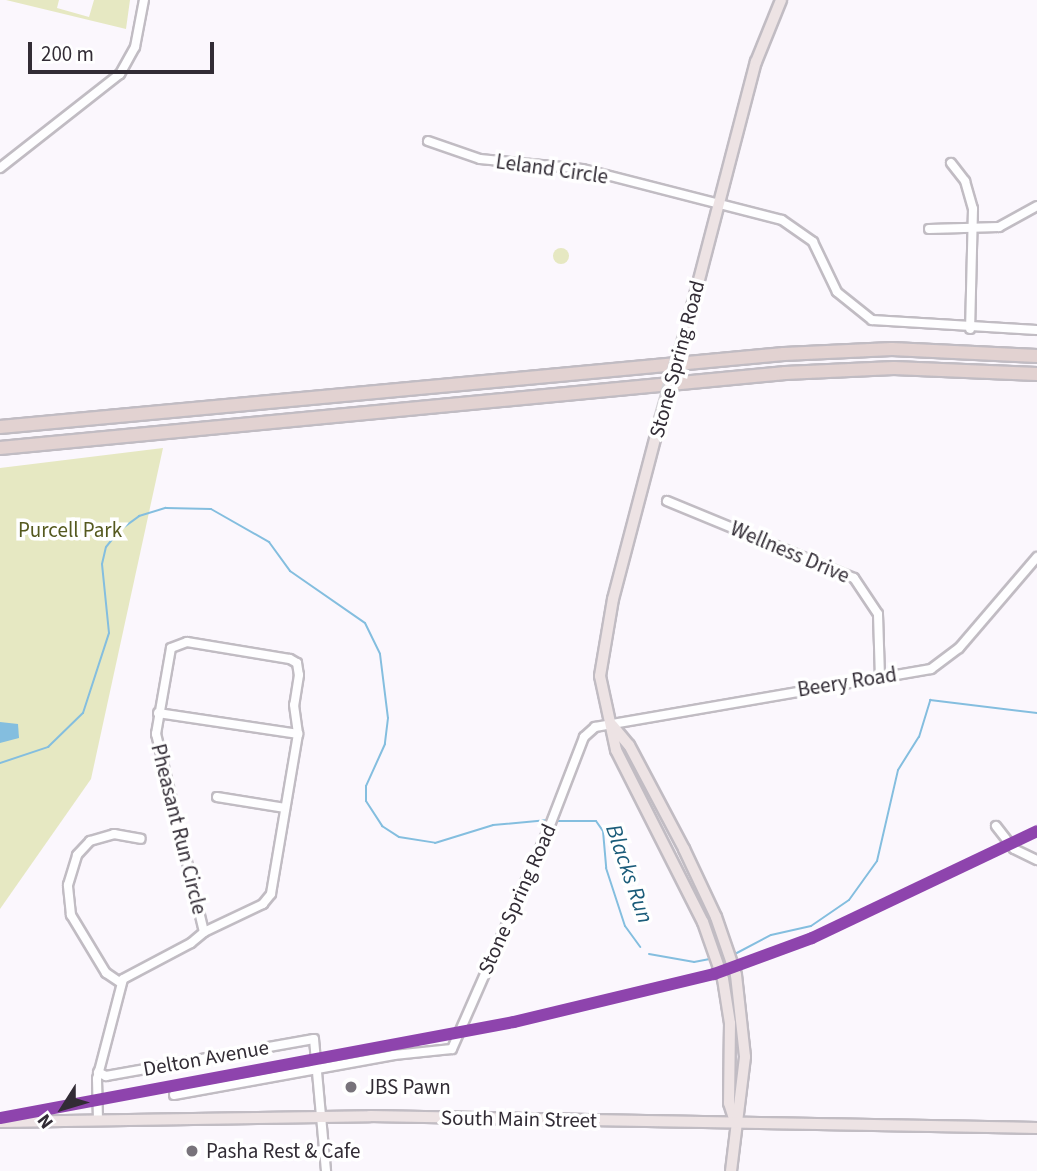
<!DOCTYPE html>
<html>
<head>
<meta charset="utf-8">
<style>
  body { margin:0 }
  #map { position:relative; width:1037px; height:1171px; overflow:hidden; background:#fbf7fd; font-family:"Source Sans 3",sans-serif }
  div>[style] { position:absolute }
  [style*='--x'] { left:calc(var(--x)*1px); top:calc(var(--y)*1px); width:calc(var(--w)*1px); rotate:calc(var(--a)*1deg) }
  .green>* { inset:0; background:#e6e8c2 }
  .round { border-radius:50% }
  .water>* { inset:0; background:#84bedf }
  .stream>* { height:2px; margin:-1px; padding:0 1px; transform-origin:1px; border-radius:1px; background:#84bedf }
  .roads { filter:drop-shadow(2px 0 #c1bcc3) drop-shadow(-2px 0 #c1bcc3) drop-shadow(0 2px #c1bcc3) drop-shadow(0 -2px #c1bcc3) }
  .minor>* { height:8px; margin:-4px; padding:0 4px; transform-origin:4px; border-radius:4px; background:#fefeff }
  .major>* { height:10px; margin:-5px; padding:0 5px; transform-origin:5px; border-radius:5px; background:#ede3e4 }
  .highway>* { height:12px; margin:-6px; padding:0 6px; transform-origin:6px; border-radius:6px; background:#e2d2d1 }
  .bridges { filter:drop-shadow(2px 0 #d4d2d6) drop-shadow(-2px 0 #d4d2d6) drop-shadow(0 2px #d4d2d6) drop-shadow(0 -2px #d4d2d6) }
  .major-bridge>* { height:10px; margin:-5px; padding:0 5px; transform-origin:5px; border-radius:5px; background:#ede3e4 }
  .rail-1>* { height:12px; margin:-6px; padding:0 6px; transform-origin:6px; border-radius:6px; background:#8e44ad }
  .dots>* { width:19px; height:19px; translate:-50% -50%; box-sizing:border-box; border:4px solid #fff; border-radius:50% }
  span { translate:-50% -50%; white-space:nowrap; text-align:center; line-height:1.15; -webkit-text-stroke:7px #fff; paint-order:stroke }
  .street-label { font-size:21px; color:#322c35 }
  .park-label { font-size:21px; color:#55591f }
  .poi-label { font-size:21px; color:#322c35 }
  .left { translate:0 -50%; text-align:left }
  .water-label { font-size:23px; color:#1b5c7a; font-style:italic }
  .north { position:absolute; left:28px; top:1073px; width:70px; height:70px; -webkit-text-stroke:5px #fff; paint-order:stroke; rotate:233deg; font-size:19px; font-weight:700; line-height:28px; text-align:center; color:#322c35 }
  .north::after { content:''; display:block; margin:auto; width:24px; height:32px; background:#322c35; clip-path:polygon(50% 0,100% 100%,50% 72%,0 100%) }
  .scale { position:absolute; left:28px; top:42px; width:186px; height:32px; box-sizing:border-box; border:4px solid #322c35; border-top:0; padding-left:9px; font-size:21px; line-height:24px; white-space:nowrap; color:#322c35; -webkit-text-stroke:5px #fff; paint-order:stroke }
</style>
</head>
<body>
<div id="map">
  <div class="green">
    <div style="clip-path:polygon(6px 0,59px 0,57px 8px,89px 17px,94px 0,130px 0,126px 29px)"></div>
    <div class="round" style="left:553px;top:248px;width:16px;height:16px"></div>
    <div style="clip-path:polygon(163px 448px,91px 779px,0 909px,0 468px)"></div>
  </div>
  <div class="water">
    <div style="clip-path:polygon(0 722px,18px 724px,19px 738px,0 743px)"></div>
  </div>
  <div class="stream">
    <div style="--x:0;--y:763;--w:51;--a:-18.4"></div>
    <div style="--x:48;--y:747;--w:49;--a:-44.2"></div>
    <div style="--x:83;--y:713;--w:84;--a:-72"></div>
    <div style="--x:109;--y:633;--w:69;--a:-95.8"></div>
    <div style="--x:102;--y:564;--w:17;--a:-77"></div>
    <div style="--x:106;--y:547;--w:22;--a:-51"></div>
    <div style="--x:120;--y:530;--w:24;--a:-36"></div>
    <div style="--x:139;--y:516;--w:28;--a:-17"></div>
    <div style="--x:166;--y:508;--w:45;--a:1.3"></div>
    <div style="--x:211;--y:509;--w:67;--a:29.6"></div>
    <div style="--x:269;--y:542;--w:36;--a:54"></div>
    <div style="--x:290;--y:571;--w:91;--a:34.7"></div>
    <div style="--x:365;--y:623;--w:34;--a:64"></div>
    <div style="--x:380;--y:654;--w:64;--a:82.9"></div>
    <div style="--x:388;--y:718;--w:26;--a:97"></div>
    <div style="--x:385;--y:744;--w:46;--a:114.3"></div>
    <div style="--x:366;--y:786;--w:15;--a:90"></div>
    <div style="--x:366;--y:801;--w:30;--a:57"></div>
    <div style="--x:382;--y:826;--w:20;--a:33"></div>
    <div style="--x:399;--y:837;--w:36;--a:9"></div>
    <div style="--x:435;--y:843;--w:61;--a:-17.2"></div>
    <div style="--x:493;--y:825;--w:55;--a:-5.2"></div>
    <div style="--x:554;--y:821;--w:42;--a:0"></div>
    <div style="--x:596;--y:821;--w:12;--a:55"></div>
    <div style="--x:603;--y:831;--w:37;--a:85"></div>
    <div style="--x:606;--y:868;--w:61;--a:71.9"></div>
    <div style="--x:625;--y:926;--w:26;--a:54"></div>
    <div style="--x:649;--y:954;--w:46;--a:10.1"></div>
    <div style="--x:694;--y:962;--w:16;--a:-11"></div>
    <div style="--x:733;--y:955;--w:43;--a:-27.8"></div>
    <div style="--x:771;--y:935;--w:41;--a:-12.7"></div>
    <div style="--x:811;--y:926;--w:46;--a:-34.4"></div>
    <div style="--x:849;--y:900;--w:48;--a:-54.3"></div>
    <div style="--x:877;--y:861;--w:93;--a:-77"></div>
    <div style="--x:898;--y:770;--w:39;--a:-58"></div>
    <div style="--x:919;--y:737;--w:39;--a:-73"></div>
    <div style="--x:930;--y:700;--w:108;--a:6.9"></div>
  </div>
  <div class="roads">
    <div class="minor">
      <div style="--x:428;--y:141;--w:55;--a:19.1"></div>
      <div style="--x:480;--y:159;--w:103;--a:5.5"></div>
      <div style="--x:583;--y:169;--w:205;--a:14.4"></div>
      <div style="--x:782;--y:220;--w:38;--a:35"></div>
      <div style="--x:813;--y:242;--w:55;--a:64.4"></div>
      <div style="--x:837;--y:292;--w:45;--a:38.7"></div>
      <div style="--x:872;--y:320;--w:165;--a:3.5"></div>
      <div style="--x:951;--y:163;--w:23;--a:52"></div>
      <div style="--x:965;--y:181;--w:29;--a:74"></div>
      <div style="--x:973;--y:209;--w:120;--a:91.4"></div>
      <div style="--x:0;--y:168;--w:152;--a:-38.1"></div>
      <div style="--x:120;--y:74;--w:31;--a:-61"></div>
      <div style="--x:135;--y:47;--w:48;--a:-79.2"></div>
      <div style="--x:929;--y:229;--w:70;--a:-1.6"></div>
      <div style="--x:999;--y:227;--w:43;--a:-28.9"></div>
      <div style="--x:667;--y:501;--w:202;--a:22.4"></div>
      <div style="--x:854;--y:578;--w:43;--a:56.3"></div>
      <div style="--x:878;--y:614;--w:62;--a:88.2"></div>
      <div style="--x:187;--y:642;--w:104;--a:9.4"></div>
      <div style="--x:290;--y:659;--w:8;--a:30"></div>
      <div style="--x:297;--y:663;--w:12;--a:81"></div>
      <div style="--x:299;--y:675;--w:30;--a:99"></div>
      <div style="--x:294;--y:705;--w:29;--a:82"></div>
      <div style="--x:298;--y:734;--w:162;--a:99.6"></div>
      <div style="--x:271;--y:894;--w:13;--a:129"></div>
      <div style="--x:263;--y:904;--w:65;--a:154.6"></div>
      <div style="--x:204;--y:932;--w:204;--a:-103.6"></div>
      <div style="--x:156;--y:734;--w:87;--a:-80.1"></div>
      <div style="--x:171;--y:648;--w:17;--a:-21"></div>
      <div style="--x:158;--y:713;--w:142;--a:8.5"></div>
      <div style="--x:217;--y:797;--w:69;--a:9.2"></div>
      <div style="--x:996;--y:826;--w:29;--a:52"></div>
      <div style="--x:1014;--y:849;--w:25;--a:26"></div>
      <div style="--x:121;--y:983;--w:18;--a:-146"></div>
      <div style="--x:106;--y:973;--w:68;--a:-121.1"></div>
      <div style="--x:71;--y:915;--w:30;--a:-96"></div>
      <div style="--x:68;--y:885;--w:31;--a:-73"></div>
      <div style="--x:77;--y:855;--w:19;--a:-47"></div>
      <div style="--x:90;--y:841;--w:25;--a:-16"></div>
      <div style="--x:114;--y:834;--w:27;--a:10"></div>
      <div style="--x:98;--y:1072;--w:9;--a:27"></div>
      <div style="--x:106;--y:1076;--w:211;--a:-10.1"></div>
      <div style="--x:314;--y:1039;--w:133;--a:84.8"></div>
      <div style="--x:174;--y:1095;--w:224;--a:-10.3"></div>
      <div style="--x:394;--y:1055;--w:58;--a:-5.9"></div>
      <div style="--x:452;--y:1049;--w:236;--a:-66.3"></div>
      <div style="--x:547;--y:833;--w:103;--a:-68.9"></div>
      <div style="--x:584;--y:737;--w:15;--a:-42"></div>
      <div style="--x:595;--y:727;--w:341;--a:-9.8"></div>
      <div style="--x:931;--y:669;--w:35;--a:-37"></div>
      <div style="--x:959;--y:648;--w:120;--a:-49.4"></div>
      <div style="--x:98;--y:1120;--w:41;--a:-91.4"></div>
      <div style="--x:97;--y:1079;--w:103;--a:-75.4"></div>
      <div style="--x:123;--y:979;--w:77;--a:-27.9"></div>
      <div style="--x:191;--y:943;--w:17;--a:-40"></div>
    </div>
    <div class="major">
      <div style="--x:687;--y:326;--w:273;--a:-75.4"></div>
      <div style="--x:756;--y:62;--w:67;--a:-68"></div>
      <div style="--x:660;--y:420;--w:185;--a:104.7"></div>
      <div style="--x:613;--y:599;--w:78;--a:99.6"></div>
      <div style="--x:600;--y:676;--w:76;--a:77.8"></div>
      <div style="--x:616;--y:750;--w:193;--a:63.2"></div>
      <div style="--x:703;--y:922;--w:60;--a:70.7"></div>
      <div style="--x:723;--y:979;--w:45;--a:81"></div>
      <div style="--x:730;--y:1023;--w:80;--a:90.7"></div>
      <div style="--x:729;--y:1103;--w:19;--a:72"></div>
      <div style="--x:612;--y:725;--w:26;--a:50"></div>
      <div style="--x:629;--y:745;--w:118;--a:62.1"></div>
      <div style="--x:684;--y:849;--w:75;--a:64.8"></div>
      <div style="--x:716;--y:917;--w:61;--a:71"></div>
      <div style="--x:736;--y:975;--w:82;--a:83.7"></div>
      <div style="--x:745;--y:1057;--w:115;--a:97"></div>
      <div style="--x:0;--y:1122;--w:370;--a:-0.9"></div>
      <div style="--x:370;--y:1116;--w:667;--a:1.03"></div>
    </div>
    <div class="highway">
      <div style="--x:0;--y:427;--w:787;--a:-5.32"></div>
      <div style="--x:784;--y:354;--w:108;--a:-2.7"></div>
      <div style="--x:892;--y:349;--w:145;--a:2.8"></div>
      <div style="--x:0;--y:448;--w:789;--a:-5.46"></div>
      <div style="--x:785;--y:373;--w:109;--a:-2.6"></div>
      <div style="--x:894;--y:368;--w:143;--a:2.4"></div>
    </div>
  </div>
  <div class="bridges">
    <div class="major-bridge">
      <div style="--x:660;--y:420;--w:98;--a:-74"></div>
    </div>
  </div>
  <div class="rail-1">
    <div style="--x:0;--y:1118;--w:523;--a:-10.58"></div>
    <div style="--x:514;--y:1022;--w:206;--a:-13.5"></div>
    <div style="--x:714;--y:974;--w:104;--a:-20.2"></div>
    <div style="--x:812;--y:938;--w:249;--a:-25.4"></div>
  </div>
  <div class="dots">
    <div style="left:351px;top:1087px;background:#78737b"></div>
    <div style="left:192px;top:1151px;background:#78737b"></div>
  </div>
  <div class="street-label">
    <span style="left:552px;top:169px;rotate:8deg">Leland Circle</span>
    <span style="left:677px;top:359px;rotate:-75deg">Stone Spring Road</span>
    <span style="left:790px;top:552px;rotate:23deg">Wellness Drive</span>
    <span style="left:847px;top:682px;rotate:-9deg">Beery Road</span>
    <span style="left:179px;top:829px;rotate:76deg">Pheasant Run Circle</span>
    <span style="left:517px;top:899px;rotate:-66deg">Stone Spring Road</span>
    <span style="left:206px;top:1058px;rotate:-10deg">Delton Avenue</span>
    <span style="left:519px;top:1119px;rotate:1deg">South Main Street</span>
  </div>
  <div class="park-label">
    <span style="left:70px;top:530px">Purcell Park</span>
  </div>
  <div class="poi-label">
    <span class="left" style="left:365px;top:1087px">JBS Pawn</span>
    <span class="left" style="left:206px;top:1151px">Pasha Rest &amp; Cafe</span>
  </div>
  <div class="water-label">
    <span style="left:629px;top:874px;rotate:71deg">Blacks Run</span>
  </div>
  <div class="north">N</div>
  <div class="scale">200 m</div>
</div>
</body>
</html>
